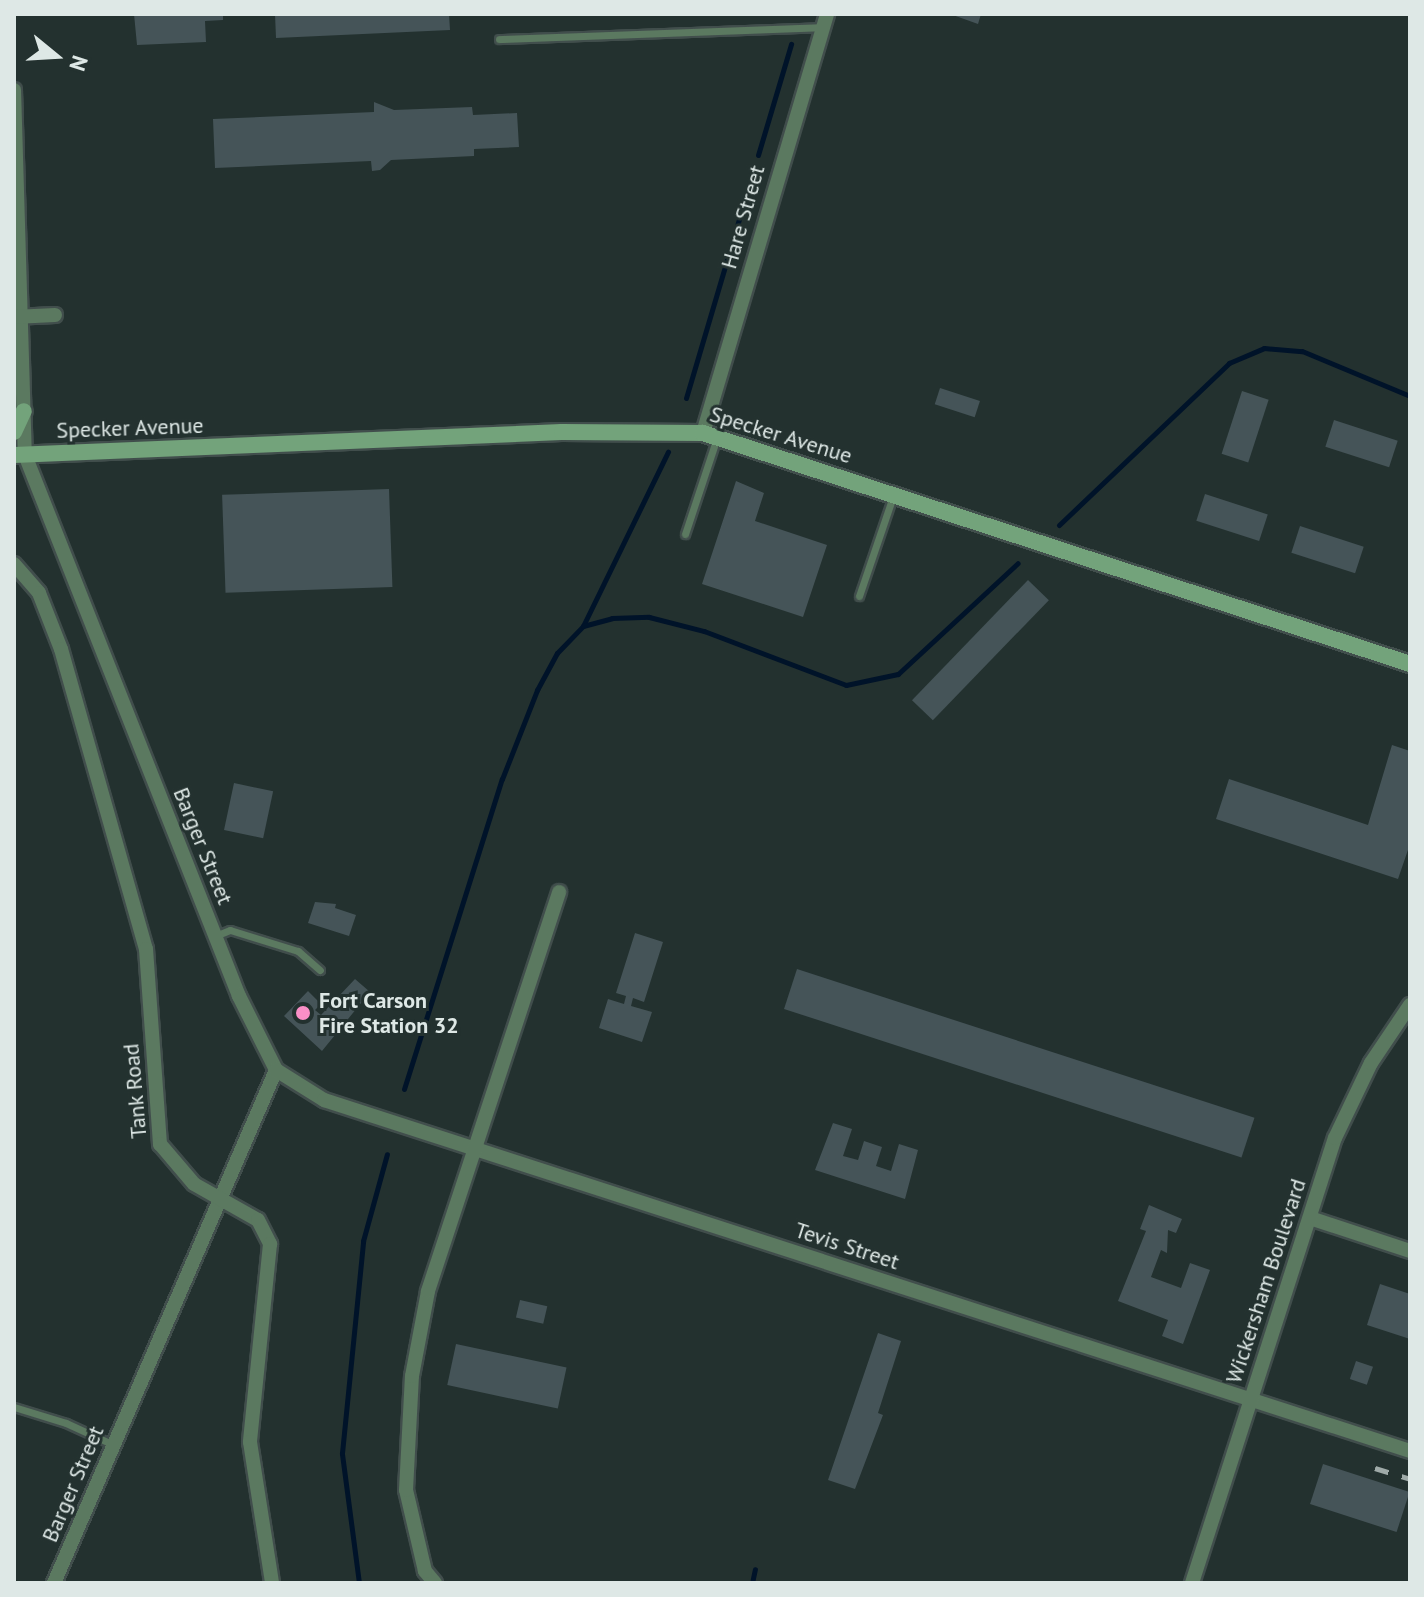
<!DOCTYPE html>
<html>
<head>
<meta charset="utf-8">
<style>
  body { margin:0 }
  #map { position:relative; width:1424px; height:1597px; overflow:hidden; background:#23312f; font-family:"PT Sans",sans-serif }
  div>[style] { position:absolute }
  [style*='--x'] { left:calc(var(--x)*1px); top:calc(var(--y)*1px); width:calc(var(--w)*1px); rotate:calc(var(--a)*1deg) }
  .stream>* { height:5px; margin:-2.5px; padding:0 2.5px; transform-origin:2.5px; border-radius:2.5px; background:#001329 }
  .building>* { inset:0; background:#455458; transform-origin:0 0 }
  .roads { filter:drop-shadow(2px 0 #414e4c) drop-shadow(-2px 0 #414e4c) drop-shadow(0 2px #414e4c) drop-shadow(0 -2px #414e4c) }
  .lane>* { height:7px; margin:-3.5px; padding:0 3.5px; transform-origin:3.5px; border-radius:3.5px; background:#5b7960 }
  .street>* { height:14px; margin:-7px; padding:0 7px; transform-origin:7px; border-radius:7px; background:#5b7960 }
  .secondary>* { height:16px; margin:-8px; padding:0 8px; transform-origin:8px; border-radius:8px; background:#73a37b }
  .rail>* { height:5px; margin-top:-2.5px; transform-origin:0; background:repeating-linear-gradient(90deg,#9faaa8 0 14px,transparent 0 28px) }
  .dots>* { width:22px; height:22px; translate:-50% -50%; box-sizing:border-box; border:4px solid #23312f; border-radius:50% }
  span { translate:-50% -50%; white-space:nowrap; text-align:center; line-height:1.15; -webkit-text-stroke:6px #23312f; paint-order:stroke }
  .street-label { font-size:22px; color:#dee8e6 }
  .poi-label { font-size:22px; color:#dee8e6; font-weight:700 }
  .left { translate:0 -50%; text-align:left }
  .frame { position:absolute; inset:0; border:16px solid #dee8e6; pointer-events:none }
  .north { position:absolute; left:16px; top:16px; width:80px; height:80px; -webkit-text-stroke:6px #23312f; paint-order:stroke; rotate:108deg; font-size:22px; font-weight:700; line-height:32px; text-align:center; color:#dee8e6 }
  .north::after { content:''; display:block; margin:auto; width:28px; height:36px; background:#dee8e6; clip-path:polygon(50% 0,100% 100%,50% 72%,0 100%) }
</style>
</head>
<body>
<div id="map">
  <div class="stream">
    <div style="--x:758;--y:155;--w:116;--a:-73.4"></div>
    <div style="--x:686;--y:398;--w:200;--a:-73.5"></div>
    <div style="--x:1059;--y:525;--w:235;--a:-43.6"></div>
    <div style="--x:1229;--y:363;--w:38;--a:-23"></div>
    <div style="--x:1264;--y:348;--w:38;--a:5"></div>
    <div style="--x:1302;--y:351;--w:117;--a:22.6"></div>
    <div style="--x:583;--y:626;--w:194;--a:-64"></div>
    <div style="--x:404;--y:1089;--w:325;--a:-72.5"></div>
    <div style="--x:502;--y:779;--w:96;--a:-68.5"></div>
    <div style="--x:537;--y:690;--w:42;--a:-61.6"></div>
    <div style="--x:557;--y:653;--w:37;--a:-46"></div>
    <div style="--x:583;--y:626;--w:30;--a:-15"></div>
    <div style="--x:612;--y:618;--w:37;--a:-2"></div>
    <div style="--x:649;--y:617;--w:57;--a:14.3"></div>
    <div style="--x:704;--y:631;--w:152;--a:20.8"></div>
    <div style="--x:846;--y:685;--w:53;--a:-11.9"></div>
    <div style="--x:898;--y:674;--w:163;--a:-42.8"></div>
    <div style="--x:359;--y:1583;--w:131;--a:-97.5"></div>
    <div style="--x:342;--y:1453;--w:213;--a:-84.3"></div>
    <div style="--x:363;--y:1241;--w:90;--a:-74.6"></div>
    <div style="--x:752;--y:1583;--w:14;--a:-78"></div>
  </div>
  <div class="building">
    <div style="clip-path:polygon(134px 14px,223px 14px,223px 20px,205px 21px,206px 42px,137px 45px)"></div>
    <div style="clip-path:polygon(275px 14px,449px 14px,450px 30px,276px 38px)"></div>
    <div style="clip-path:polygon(950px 14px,981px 14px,978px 24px)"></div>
    <div style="clip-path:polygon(374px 102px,394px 110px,472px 107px,473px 115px,517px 113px,519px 147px,474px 149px,474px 156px,391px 160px,380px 170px,372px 171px,371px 161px,215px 168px,213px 119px,374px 112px)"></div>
    <div style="left:940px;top:388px;width:42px;height:17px;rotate:18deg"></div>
    <div style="left:1242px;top:391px;width:28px;height:66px;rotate:18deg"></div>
    <div style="left:1334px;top:420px;width:67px;height:28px;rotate:18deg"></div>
    <div style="clip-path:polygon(736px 481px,764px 493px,755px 521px,827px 545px,803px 617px,702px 584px)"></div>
    <div style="left:389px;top:489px;width:98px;height:167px;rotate:88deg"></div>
    <div style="left:1205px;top:494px;width:66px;height:28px;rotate:18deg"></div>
    <div style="left:1300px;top:526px;width:67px;height:28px;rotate:18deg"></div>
    <div style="left:1028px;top:580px;width:29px;height:167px;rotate:44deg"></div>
    <div style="clip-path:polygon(1392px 745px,1410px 751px,1410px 844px,1398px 879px,1216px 819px,1229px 779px,1368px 825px)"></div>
    <div style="left:234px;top:783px;width:40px;height:48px;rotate:12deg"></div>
    <div style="clip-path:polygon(315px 902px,336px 904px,335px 908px,356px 915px,349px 936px,308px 923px)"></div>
    <div style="clip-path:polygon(635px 933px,663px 942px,644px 1002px,633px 998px,631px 1006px,652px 1012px,642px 1042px,599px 1028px,608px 999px,624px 1004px,626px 996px,616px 993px)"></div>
    <div style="left:797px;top:969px;width:481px;height:42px;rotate:18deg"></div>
    <div style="clip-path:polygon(355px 979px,370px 992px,322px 1051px,284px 1016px,308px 991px,321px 1004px,315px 1010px,321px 1015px)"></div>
    <div style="clip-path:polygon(833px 1123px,852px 1129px,843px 1156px,858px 1160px,864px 1141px,882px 1147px,876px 1166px,891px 1171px,899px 1144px,918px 1150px,905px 1199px,815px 1170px)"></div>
    <div style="clip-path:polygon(1149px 1205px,1182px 1219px,1176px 1233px,1168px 1230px,1167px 1253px,1161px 1250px,1151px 1277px,1181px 1288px,1190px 1263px,1210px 1270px,1183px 1344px,1162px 1336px,1168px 1320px,1118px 1301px,1146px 1231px,1140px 1229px)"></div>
    <div style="clip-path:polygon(1380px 1284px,1410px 1294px,1410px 1339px,1367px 1325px)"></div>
    <div style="left:520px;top:1300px;width:28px;height:18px;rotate:13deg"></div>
    <div style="clip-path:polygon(878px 1333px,901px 1341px,878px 1413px,883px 1415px,855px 1489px,828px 1480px)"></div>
    <div style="left:456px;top:1344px;width:113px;height:42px;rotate:12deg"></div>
    <div style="left:1356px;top:1361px;width:18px;height:19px;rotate:19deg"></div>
    <div style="left:1323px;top:1464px;width:91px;height:42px;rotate:18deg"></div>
  </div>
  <div class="roads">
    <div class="lane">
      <div style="--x:499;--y:39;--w:324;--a:-2.1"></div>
      <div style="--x:685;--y:534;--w:102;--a:-71.7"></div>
      <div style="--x:859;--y:596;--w:106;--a:-71.2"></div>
      <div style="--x:215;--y:936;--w:16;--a:-22"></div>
      <div style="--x:230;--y:930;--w:71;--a:17.2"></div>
      <div style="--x:298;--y:951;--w:29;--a:41"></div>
      <div style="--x:14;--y:1407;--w:54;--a:17.1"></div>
      <div style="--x:66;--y:1423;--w:53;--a:24.6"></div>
    </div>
    <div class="street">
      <div style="--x:14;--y:90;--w:365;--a:88.3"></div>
      <div style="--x:25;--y:455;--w:582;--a:68.42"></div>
      <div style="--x:239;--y:996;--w:83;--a:63.4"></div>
      <div style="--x:276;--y:1070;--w:559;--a:113.4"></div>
      <div style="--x:14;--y:317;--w:41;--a:-2.8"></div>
      <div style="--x:703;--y:433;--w:437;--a:-73.5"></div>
      <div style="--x:14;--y:564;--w:38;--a:49"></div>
      <div style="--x:39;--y:593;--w:60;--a:68.6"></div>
      <div style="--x:61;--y:649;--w:312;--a:74.2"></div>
      <div style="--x:146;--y:949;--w:196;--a:85.9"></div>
      <div style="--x:160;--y:1144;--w:52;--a:49.6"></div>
      <div style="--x:194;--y:1184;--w:73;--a:29.4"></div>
      <div style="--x:258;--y:1220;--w:27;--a:63"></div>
      <div style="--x:270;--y:1244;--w:199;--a:95.8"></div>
      <div style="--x:250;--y:1442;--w:143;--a:81.1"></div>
      <div style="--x:276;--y:1070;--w:57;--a:32"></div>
      <div style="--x:324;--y:1100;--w:1141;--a:17.91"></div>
      <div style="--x:1310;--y:1218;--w:105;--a:18.3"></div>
      <div style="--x:435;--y:1583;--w:16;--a:-130"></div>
      <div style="--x:425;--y:1571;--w:83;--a:-103.2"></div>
      <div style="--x:406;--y:1490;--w:114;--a:-87"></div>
      <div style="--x:412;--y:1376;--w:86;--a:-79.3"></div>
      <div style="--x:428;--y:1291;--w:420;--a:-71.8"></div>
      <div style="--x:1192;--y:1583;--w:467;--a:-72.2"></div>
      <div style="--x:1335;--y:1138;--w:83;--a:-64.4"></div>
      <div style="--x:1371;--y:1063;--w:70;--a:-56.1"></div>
    </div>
    <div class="secondary">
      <div style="--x:14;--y:432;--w:23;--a:-65"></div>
      <div style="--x:14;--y:455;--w:548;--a:-2.4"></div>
      <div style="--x:562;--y:432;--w:141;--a:0.4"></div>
      <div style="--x:703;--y:433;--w:744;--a:18.09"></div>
    </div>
  </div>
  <div class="rail">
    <div style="--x:1375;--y:1468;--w:37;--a:17"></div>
  </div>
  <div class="dots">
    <div style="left:303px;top:1013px;background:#fa8fc7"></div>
  </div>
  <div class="street-label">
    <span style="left:743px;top:217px;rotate:-74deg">Hare Street</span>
    <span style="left:130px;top:428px;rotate:-2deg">Specker Avenue</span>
    <span style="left:781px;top:435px;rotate:17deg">Specker Avenue</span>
    <span style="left:203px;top:846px;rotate:68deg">Barger Street</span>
    <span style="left:135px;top:1091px;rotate:-95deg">Tank Road</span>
    <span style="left:847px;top:1246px;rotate:18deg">Tevis Street</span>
    <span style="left:1266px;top:1281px;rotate:-72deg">Wickersham Boulevard</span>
    <span style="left:73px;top:1484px;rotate:-67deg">Barger Street</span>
  </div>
  <div class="poi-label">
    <span class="left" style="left:319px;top:1013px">Fort Carson<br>Fire Station 32</span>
  </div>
  <div class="frame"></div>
  <div class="north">N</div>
</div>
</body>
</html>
